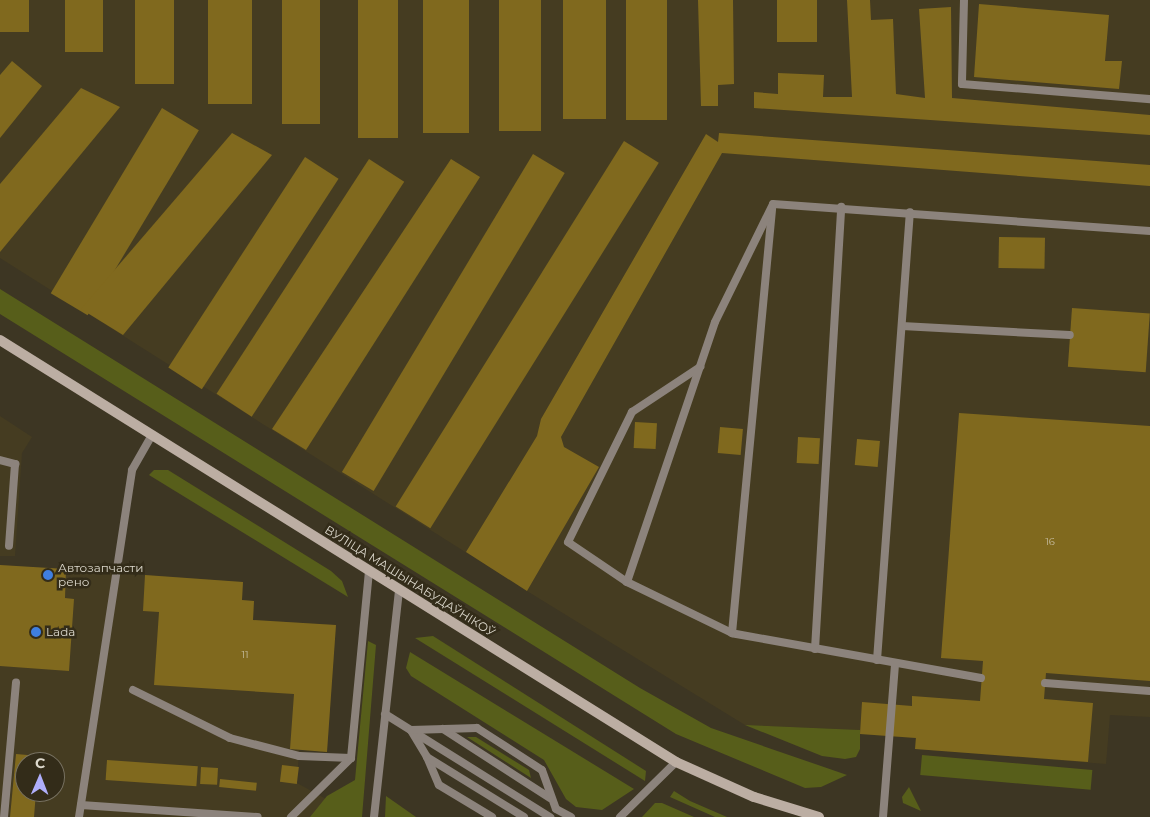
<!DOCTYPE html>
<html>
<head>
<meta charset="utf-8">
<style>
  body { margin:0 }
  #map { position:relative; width:1150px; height:817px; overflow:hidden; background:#3d3623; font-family:Montserrat,sans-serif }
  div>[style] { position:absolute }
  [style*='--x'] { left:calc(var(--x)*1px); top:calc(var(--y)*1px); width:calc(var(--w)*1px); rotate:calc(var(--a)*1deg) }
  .built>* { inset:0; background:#453c21 }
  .green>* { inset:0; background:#575e1a; transform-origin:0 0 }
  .building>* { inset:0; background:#80691e; transform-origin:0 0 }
  .service>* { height:8px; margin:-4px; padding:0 4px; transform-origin:4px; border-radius:4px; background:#8c837c }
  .secondary>* { height:10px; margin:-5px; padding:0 5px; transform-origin:5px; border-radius:5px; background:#bcaea3 }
  .dots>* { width:14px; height:14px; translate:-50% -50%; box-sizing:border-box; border:2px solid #332c19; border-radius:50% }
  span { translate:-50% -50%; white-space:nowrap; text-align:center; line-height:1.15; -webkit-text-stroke:5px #332c19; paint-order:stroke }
  .number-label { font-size:10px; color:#c6bda1 }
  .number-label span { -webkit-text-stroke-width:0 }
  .poi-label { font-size:12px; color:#ddd9cd }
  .left { translate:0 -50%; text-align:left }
  .street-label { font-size:12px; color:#ddd9cd }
  .north { position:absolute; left:15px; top:752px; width:50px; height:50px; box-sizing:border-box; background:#332c19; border:1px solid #777161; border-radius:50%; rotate:1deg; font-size:14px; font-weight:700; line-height:20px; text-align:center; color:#ddd9cd }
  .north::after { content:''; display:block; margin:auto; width:18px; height:22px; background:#afaefa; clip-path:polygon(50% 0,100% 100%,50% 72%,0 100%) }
</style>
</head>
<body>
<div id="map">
  <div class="built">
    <div style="clip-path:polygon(0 0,1150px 0,1150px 717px,1110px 715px,1106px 764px,915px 749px,915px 738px,860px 734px,859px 730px,745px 725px,527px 591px,0 258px)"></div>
    <div style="clip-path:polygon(0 416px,32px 437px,22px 453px,15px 556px,0 556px)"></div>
    <div style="clip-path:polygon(evenodd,0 565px,243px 582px,242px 600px,254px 601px,253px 620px,336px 625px,327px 752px,299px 750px,297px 783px,359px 817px,0 817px,0 565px,25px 762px,55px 762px,55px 792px,25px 792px,25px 762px)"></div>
  </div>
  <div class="green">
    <div style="clip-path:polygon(0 289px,640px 688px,711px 728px,847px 775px,821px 787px,805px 788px,676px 734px,0 314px)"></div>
    <div style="clip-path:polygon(154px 470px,168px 470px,331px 571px,342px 581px,348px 597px,149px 475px)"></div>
    <div style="clip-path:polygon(433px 636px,646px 771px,645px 781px,415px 638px)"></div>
    <div style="clip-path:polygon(368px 641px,376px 645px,362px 817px,310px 817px,327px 796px,355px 780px)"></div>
    <div style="clip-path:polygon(410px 652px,634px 789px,602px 810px,576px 807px,566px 799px,544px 760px,411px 676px,406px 668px)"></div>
    <div style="clip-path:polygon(745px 725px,860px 730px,860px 749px,856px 757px,845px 759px,822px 756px)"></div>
    <div style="clip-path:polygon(467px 737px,476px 737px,529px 770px,531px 778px)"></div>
    <div style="left:922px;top:755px;width:171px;height:20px;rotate:5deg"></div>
    <div style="clip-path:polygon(909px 787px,921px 811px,903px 803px,902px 797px)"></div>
    <div style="clip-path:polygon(674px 791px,690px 801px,727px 817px,715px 817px,670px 797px)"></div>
    <div style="clip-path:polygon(386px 796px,416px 817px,385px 817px)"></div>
    <div style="clip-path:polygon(655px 803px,662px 803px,694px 817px,642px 817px)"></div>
  </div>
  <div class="building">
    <div style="left:0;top:0;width:29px;height:32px"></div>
    <div style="left:65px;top:0;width:38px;height:52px"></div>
    <div style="left:135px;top:0;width:39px;height:84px"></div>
    <div style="left:208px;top:0;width:44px;height:104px"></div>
    <div style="left:282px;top:0;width:38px;height:124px"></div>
    <div style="left:358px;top:0;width:40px;height:138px"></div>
    <div style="left:423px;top:0;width:46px;height:133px"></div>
    <div style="left:499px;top:0;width:42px;height:131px"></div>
    <div style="left:563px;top:0;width:43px;height:119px"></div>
    <div style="left:626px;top:0;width:41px;height:120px"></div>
    <div style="clip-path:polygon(698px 0,733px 0,734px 84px,718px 85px,718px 106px,701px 106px)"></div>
    <div style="left:777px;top:0;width:40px;height:42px"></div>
    <div style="clip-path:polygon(847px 0,870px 0,871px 20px,893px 19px,896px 94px,925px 98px,919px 9px,951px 7px,952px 98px,1150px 115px,1150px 135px,754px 108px,754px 92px,778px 94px,778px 73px,824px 75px,823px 97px,852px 97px)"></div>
    <div style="clip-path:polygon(979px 4px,1109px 15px,1105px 61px,1122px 61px,1119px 89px,974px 77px)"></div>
    <div style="clip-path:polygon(12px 61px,42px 86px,0 138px,0 75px)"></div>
    <div style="clip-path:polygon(81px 88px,120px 107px,0 252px,0 184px)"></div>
    <div style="left:162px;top:108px;width:43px;height:216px;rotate:31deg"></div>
    <div style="clip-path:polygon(232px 133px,272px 155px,123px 335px,81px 309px)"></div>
    <div style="clip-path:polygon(719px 133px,1150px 165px,1150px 186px,722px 153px,561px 437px,564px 447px,599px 467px,527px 591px,466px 552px,537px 436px,541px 419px,706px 134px,718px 142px)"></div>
    <div style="left:624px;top:141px;width:41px;height:431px;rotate:32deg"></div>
    <div style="left:533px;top:154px;width:37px;height:371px;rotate:31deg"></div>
    <div style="left:305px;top:157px;width:40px;height:251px;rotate:33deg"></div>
    <div style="left:369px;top:159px;width:42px;height:280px;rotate:33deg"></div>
    <div style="clip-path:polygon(451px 159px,480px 177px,306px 450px,272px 429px)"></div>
    <div style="left:999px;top:237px;width:46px;height:31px;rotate:1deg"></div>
    <div style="left:1072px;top:308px;width:78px;height:59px;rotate:4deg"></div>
    <div style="clip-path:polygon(959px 413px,1150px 426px,1150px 681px,1046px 673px,1044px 699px,1093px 703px,1088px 762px,915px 749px,916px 738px,860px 734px,862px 702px,912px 706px,912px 696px,980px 701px,983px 661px,941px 658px)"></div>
    <div style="left:635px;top:422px;width:22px;height:26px;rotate:3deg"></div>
    <div style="left:720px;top:427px;width:23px;height:26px;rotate:5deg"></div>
    <div style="left:798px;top:437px;width:22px;height:26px;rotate:3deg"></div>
    <div style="left:857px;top:439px;width:23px;height:26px;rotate:5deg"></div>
    <div style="clip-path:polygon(0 565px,66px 569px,65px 598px,74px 599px,69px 671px,0 666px)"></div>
    <div style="clip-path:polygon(145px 575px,243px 582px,242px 600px,254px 601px,253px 620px,336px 625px,327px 752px,290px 749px,294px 694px,154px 685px,159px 612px,143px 611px)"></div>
    <div style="clip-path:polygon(16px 754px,39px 756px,38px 762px,25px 762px,25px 792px,36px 792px,34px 817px,10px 817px)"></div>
    <div style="left:107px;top:760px;width:91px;height:20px;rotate:4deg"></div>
    <div style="left:282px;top:765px;width:17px;height:17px;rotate:7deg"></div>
    <div style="left:201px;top:767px;width:17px;height:17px;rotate:3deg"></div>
    <div style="left:220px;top:779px;width:37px;height:8px;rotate:6deg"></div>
  </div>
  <div class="service">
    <div style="--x:964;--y:0;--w:84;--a:91.4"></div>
    <div style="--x:962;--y:84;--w:189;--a:4.6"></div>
    <div style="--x:902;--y:326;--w:168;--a:3.1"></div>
    <div style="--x:0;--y:460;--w:16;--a:15"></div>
    <div style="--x:15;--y:464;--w:82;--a:94.2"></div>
    <div style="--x:627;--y:582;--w:71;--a:-145.9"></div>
    <div style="--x:568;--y:542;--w:145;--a:-63.8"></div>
    <div style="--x:632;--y:412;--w:82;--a:-33.5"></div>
    <div style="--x:732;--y:633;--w:426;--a:-84.6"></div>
    <div style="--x:815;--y:649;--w:443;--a:-86.6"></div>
    <div style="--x:877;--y:660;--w:449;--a:-85.8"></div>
    <div style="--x:981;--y:678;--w:253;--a:-169.8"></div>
    <div style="--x:732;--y:633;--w:117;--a:-154.1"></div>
    <div style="--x:627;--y:582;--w:274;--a:-71.3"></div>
    <div style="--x:715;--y:322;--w:131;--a:-63.8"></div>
    <div style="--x:773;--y:204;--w:378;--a:4.1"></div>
    <div style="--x:1045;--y:683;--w:105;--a:4.4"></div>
    <div style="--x:133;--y:690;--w:108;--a:26.3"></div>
    <div style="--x:230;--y:738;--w:71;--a:14.6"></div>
    <div style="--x:299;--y:756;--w:52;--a:2.2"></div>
    <div style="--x:385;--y:714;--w:195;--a:32"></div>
    <div style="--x:443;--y:729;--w:127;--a:32.8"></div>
    <div style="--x:427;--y:757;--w:30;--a:67"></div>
    <div style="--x:439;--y:785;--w:62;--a:31.1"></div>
    <div style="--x:81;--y:805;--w:177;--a:3.9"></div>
    <div style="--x:4;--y:817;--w:135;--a:-84.9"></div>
    <div style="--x:79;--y:817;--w:351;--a:-81.3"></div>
    <div style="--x:132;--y:470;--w:40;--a:-60.3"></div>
    <div style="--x:291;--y:817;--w:84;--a:-44.5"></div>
    <div style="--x:351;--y:758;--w:189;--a:-84.5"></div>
    <div style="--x:374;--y:817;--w:229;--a:-83.7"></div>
    <div style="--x:524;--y:817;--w:114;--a:-148.3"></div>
    <div style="--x:427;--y:757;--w:31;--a:-121"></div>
    <div style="--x:411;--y:730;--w:66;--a:-1.7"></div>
    <div style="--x:477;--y:728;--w:77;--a:32.9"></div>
    <div style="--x:542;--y:770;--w:41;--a:70.3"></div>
    <div style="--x:556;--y:809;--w:17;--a:28"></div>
    <div style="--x:620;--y:817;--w:78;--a:-44.5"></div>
    <div style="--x:883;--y:817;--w:154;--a:-85.5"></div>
  </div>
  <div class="secondary">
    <div style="--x:0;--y:340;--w:797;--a:31.97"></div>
    <div style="--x:676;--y:762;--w:85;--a:24.2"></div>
    <div style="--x:754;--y:797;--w:68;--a:17.1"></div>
  </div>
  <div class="dots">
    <div style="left:48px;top:575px;background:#3f7fe0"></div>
    <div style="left:36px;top:632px;background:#3f7fe0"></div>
  </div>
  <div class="number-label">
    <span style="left:1050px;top:542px">16</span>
    <span style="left:245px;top:655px">11</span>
  </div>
  <div class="poi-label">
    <span class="left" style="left:58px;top:575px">Автозапчасти<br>рено</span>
    <span class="left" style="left:46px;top:632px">Lada</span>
  </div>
  <div class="street-label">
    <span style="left:410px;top:581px;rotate:32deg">ВУЛІЦА МАШЫНАБУДАЎНІКОЎ</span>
  </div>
  <div class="north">С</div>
</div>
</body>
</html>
